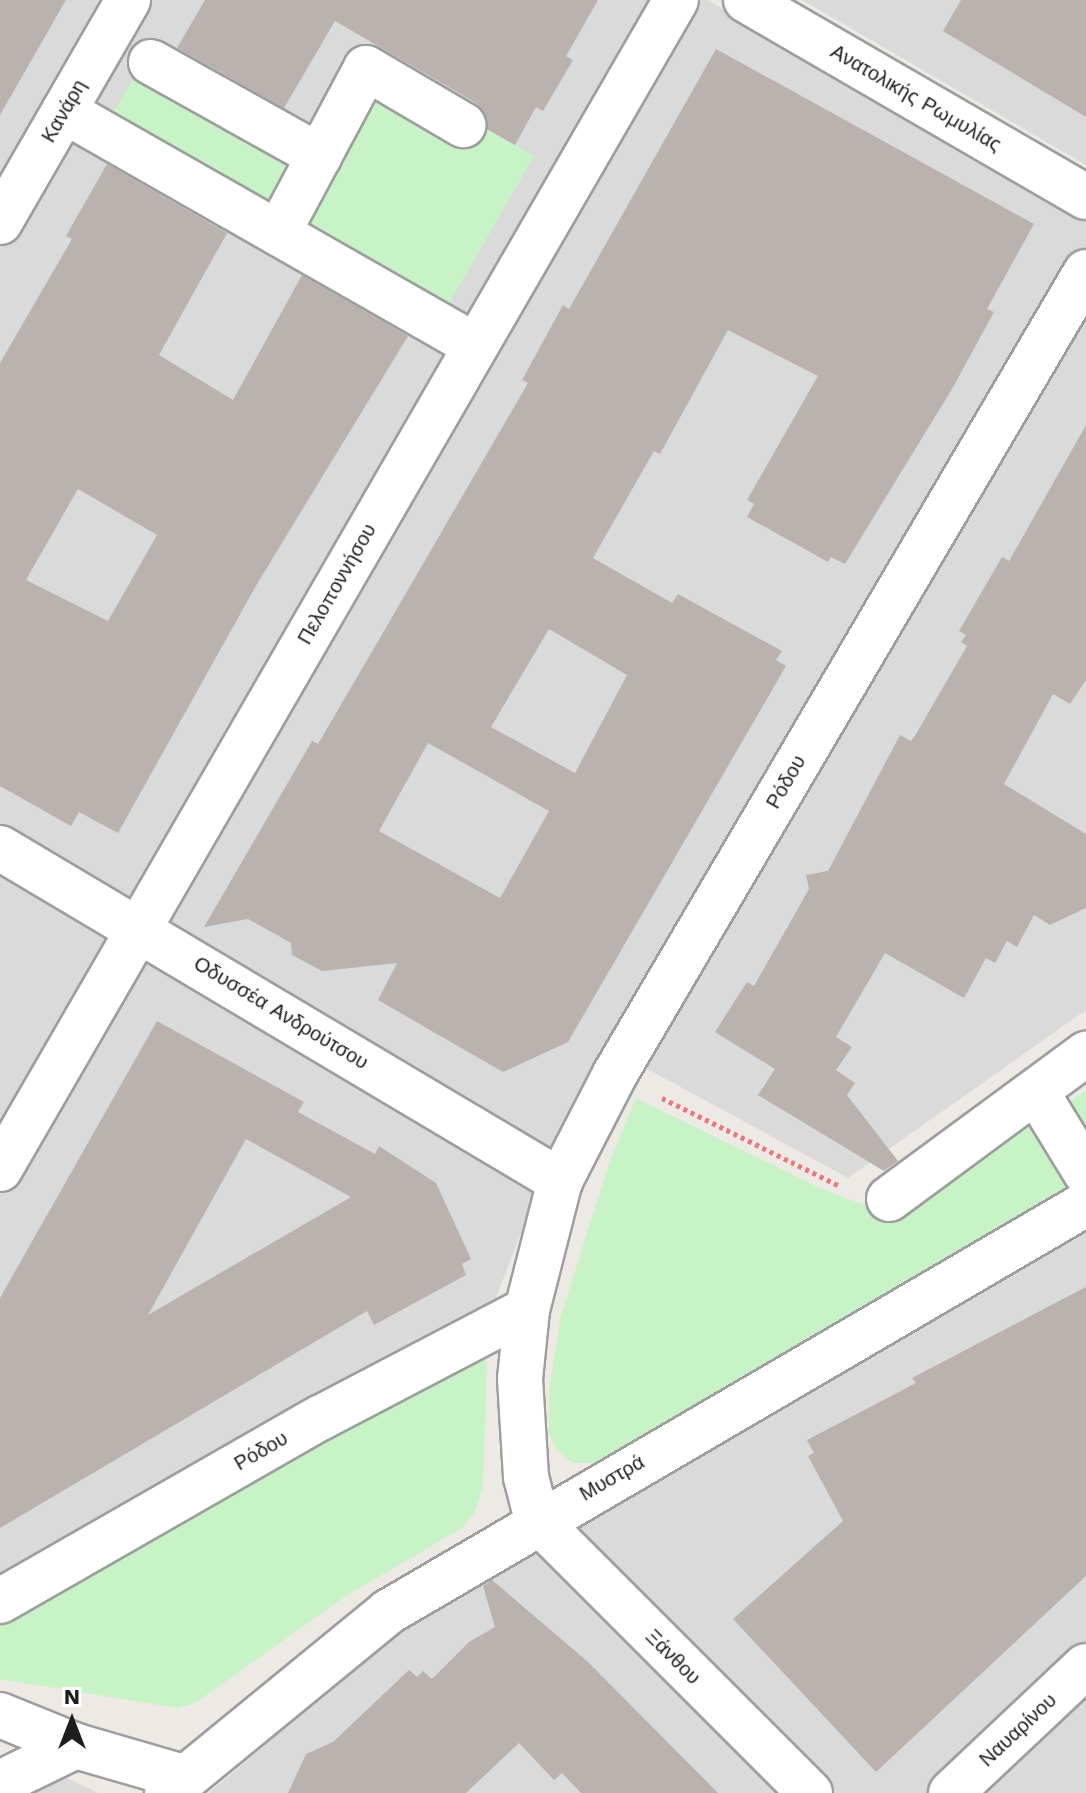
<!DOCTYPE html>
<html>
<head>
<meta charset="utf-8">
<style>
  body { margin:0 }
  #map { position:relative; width:1086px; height:1793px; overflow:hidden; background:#ede9e5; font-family:"Work Sans",sans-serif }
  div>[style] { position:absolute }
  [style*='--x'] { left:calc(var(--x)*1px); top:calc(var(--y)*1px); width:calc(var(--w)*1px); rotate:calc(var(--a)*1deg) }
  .residential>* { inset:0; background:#dbdadb }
  .park>* { inset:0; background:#c8f3c6 }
  .building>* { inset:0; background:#bab2ae }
  .path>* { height:5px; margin-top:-2.5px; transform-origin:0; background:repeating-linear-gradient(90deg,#ea797b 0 4px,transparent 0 8px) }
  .roads { filter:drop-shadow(2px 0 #9e9e9e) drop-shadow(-2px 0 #9e9e9e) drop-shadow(0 2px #9e9e9e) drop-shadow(0 -2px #9e9e9e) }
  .minor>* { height:44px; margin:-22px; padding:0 22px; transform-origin:22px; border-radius:22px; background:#fff }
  span { translate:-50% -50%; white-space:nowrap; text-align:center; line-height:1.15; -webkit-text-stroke:6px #fff; paint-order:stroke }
  .street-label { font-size:20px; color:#1d1d1d }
  .north { position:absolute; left:32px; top:1681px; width:80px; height:80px; -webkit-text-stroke:6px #fff; paint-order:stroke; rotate:0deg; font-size:22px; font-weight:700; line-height:32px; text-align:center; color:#1d1d1d }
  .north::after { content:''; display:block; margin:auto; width:28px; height:36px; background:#1d1d1d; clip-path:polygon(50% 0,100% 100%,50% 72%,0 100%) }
</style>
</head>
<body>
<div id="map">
  <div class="residential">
    <div style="clip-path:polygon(0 0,708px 0,1086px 220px,1086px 1010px,848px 1178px,618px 1053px,556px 1141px,496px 1298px,0 1577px)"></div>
    <div style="clip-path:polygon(802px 0,1086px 0,1086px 165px)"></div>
    <div style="clip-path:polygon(1086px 1224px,1086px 1793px,209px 1793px,385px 1642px)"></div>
    <div style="clip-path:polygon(57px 1773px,98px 1793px,10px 1793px)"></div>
  </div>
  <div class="park">
    <div style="clip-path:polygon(148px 52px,313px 145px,363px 59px,534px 156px,443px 314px,107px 124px)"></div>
    <div style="clip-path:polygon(1086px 1091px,1086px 1185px,882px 1297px,630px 1449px,600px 1463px,573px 1463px,556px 1449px,549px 1432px,549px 1390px,561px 1315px,609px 1164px,636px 1098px,824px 1190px,892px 1215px)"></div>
    <div style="clip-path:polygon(482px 1355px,487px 1363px,483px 1485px,475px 1512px,462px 1528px,346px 1596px,195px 1703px,177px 1708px,0 1679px,0 1623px,429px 1375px)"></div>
  </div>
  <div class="building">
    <div style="clip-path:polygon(0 0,66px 0,0 115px)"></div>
    <div style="clip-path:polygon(205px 0,598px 0,566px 56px,573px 60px,543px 111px,536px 107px,515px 145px,487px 129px,485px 113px,476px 103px,335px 21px,284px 108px,177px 48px)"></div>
    <div style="clip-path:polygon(961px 0,1086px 0,1086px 117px,943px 31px)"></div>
    <div style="clip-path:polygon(evenodd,716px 49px,1034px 224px,987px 309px,994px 312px,952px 389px,845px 564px,831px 557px,828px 562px,747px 517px,754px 504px,747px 500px,818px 376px,728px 330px,660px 454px,654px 451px,593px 558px,672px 603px,678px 594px,782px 651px,776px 660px,786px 666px,568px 1042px,503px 1072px,378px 1000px,397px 963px,322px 971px,292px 955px,291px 943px,248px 919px,204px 927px,312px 741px,318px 744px,391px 619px,528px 383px,522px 380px,563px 305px,569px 309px,716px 49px,549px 629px,627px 675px,575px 773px,491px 727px,549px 629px,716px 49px,428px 743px,549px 811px,500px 898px,379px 831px,428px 743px)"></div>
    <div style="clip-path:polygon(evenodd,107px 164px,227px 233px,159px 355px,233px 400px,302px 275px,408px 336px,257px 584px,118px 833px,79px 812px,71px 826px,0 786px,0 363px,72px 239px,66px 236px,107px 164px,78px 489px,157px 535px,108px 621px,26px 580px,78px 489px)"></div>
    <div style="clip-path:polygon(1086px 425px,1086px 680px,1070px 704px,1053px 694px,1004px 784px,1086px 834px,1086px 908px,1050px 925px,1034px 915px,1017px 947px,1007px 941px,995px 963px,986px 958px,964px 998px,885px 953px,836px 1037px,852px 1047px,836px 1070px,855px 1083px,847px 1095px,898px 1161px,884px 1171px,758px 1095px,775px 1069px,715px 1032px,747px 982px,754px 986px,809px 889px,806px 875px,828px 871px,900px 735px,911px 741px,916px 734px,967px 646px,961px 642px,966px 635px,959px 631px,1002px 557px,1009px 561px)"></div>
    <div style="clip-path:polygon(evenodd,157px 1021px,304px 1102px,298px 1112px,375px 1154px,379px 1146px,436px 1183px,471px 1259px,462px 1264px,466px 1275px,374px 1325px,367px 1311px,0 1528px,0 1298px,157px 1021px,246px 1139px,351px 1197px,148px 1315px,246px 1139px)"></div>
    <div style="clip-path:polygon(1086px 1287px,1086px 1576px,876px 1772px,733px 1619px,843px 1521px,808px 1456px,814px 1453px,807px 1440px,916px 1383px,912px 1378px)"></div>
    <div style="clip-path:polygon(492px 1580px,587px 1661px,718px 1793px,581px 1793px,562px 1773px,554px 1780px,519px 1743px,466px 1793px,288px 1793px,306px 1754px,333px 1742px,409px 1670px,417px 1677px,423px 1671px,432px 1679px,469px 1642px,495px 1627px,483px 1586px)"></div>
  </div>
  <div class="path">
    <div style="--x:662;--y:1098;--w:199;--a:26.3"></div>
  </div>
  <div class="roads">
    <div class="minor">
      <div style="--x:746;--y:0;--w:393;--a:30.1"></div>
      <div style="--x:151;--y:62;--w:193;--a:29.2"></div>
      <div style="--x:64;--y:111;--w:473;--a:29.7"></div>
      <div style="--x:0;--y:222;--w:256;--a:-60"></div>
      <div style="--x:278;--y:233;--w:187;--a:-61.9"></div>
      <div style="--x:366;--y:68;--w:113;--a:30.4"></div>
      <div style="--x:0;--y:848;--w:652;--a:30.74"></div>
      <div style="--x:1037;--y:1093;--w:94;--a:58.5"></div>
      <div style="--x:0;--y:1169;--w:1350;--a:-59.96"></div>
      <div style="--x:889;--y:1199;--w:245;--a:-36.4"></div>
      <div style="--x:0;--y:1601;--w:369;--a:-29.8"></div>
      <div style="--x:320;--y:1418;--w:233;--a:-27.6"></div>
      <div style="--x:0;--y:1715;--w:82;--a:22.2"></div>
      <div style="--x:76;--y:1746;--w:111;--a:16.2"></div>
      <div style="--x:0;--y:1783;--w:85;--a:-26"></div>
      <div style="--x:167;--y:1793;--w:286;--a:-39.3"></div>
      <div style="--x:388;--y:1612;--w:808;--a:-30.31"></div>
      <div style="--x:810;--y:1793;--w:386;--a:-135"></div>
      <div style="--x:537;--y:1520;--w:44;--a:-104.3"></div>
      <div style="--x:526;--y:1477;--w:98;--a:-93.5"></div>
      <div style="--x:520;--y:1379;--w:69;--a:-84.2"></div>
      <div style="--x:527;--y:1310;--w:133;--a:-75.7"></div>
      <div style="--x:560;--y:1181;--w:120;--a:-62.8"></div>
      <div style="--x:615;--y:1074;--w:930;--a:-59.58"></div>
      <div style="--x:951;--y:1793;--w:185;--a:-43.3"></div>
    </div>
  </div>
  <div class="street-label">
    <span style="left:916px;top:98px;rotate:30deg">Ανατολικής Ρωμυλίας</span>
    <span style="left:64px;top:111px;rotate:-60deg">Κανάρη</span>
    <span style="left:337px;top:584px;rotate:-60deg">Πελοποννήσου</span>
    <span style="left:786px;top:782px;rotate:-60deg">Ρόδου</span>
    <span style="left:281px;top:1013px;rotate:31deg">Οδυσσέα Ανδρούτσου</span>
    <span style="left:261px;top:1451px;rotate:-30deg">Ρόδου</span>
    <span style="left:612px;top:1478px;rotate:-30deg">Μυστρά</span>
    <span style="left:673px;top:1657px;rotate:45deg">Ξάνθου</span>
    <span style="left:1018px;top:1730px;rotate:-43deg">Ναυαρίνου</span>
  </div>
  <div class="north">N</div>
</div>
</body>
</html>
